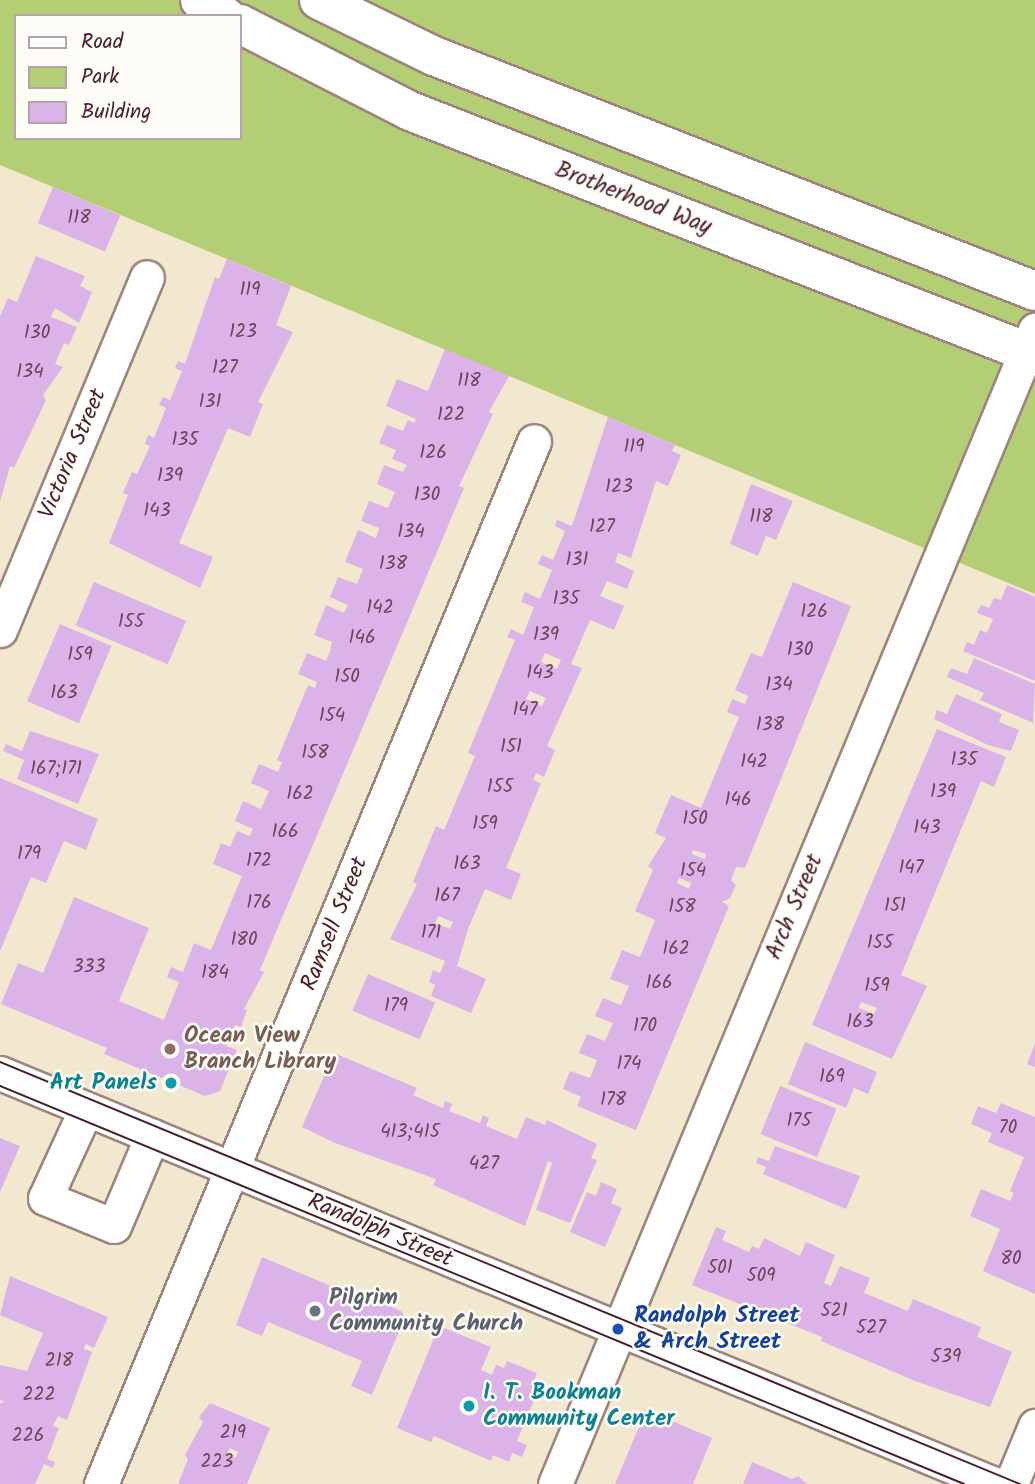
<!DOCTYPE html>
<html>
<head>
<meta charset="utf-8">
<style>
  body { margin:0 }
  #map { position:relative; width:1035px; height:1484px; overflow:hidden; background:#f2e8cf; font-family:Kalam,sans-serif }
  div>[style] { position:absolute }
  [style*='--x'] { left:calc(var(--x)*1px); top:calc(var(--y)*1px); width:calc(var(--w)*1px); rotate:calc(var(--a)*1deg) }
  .green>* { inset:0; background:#b3ce74 }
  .building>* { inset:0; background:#dbb3e8; transform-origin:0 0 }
  .roads { filter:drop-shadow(2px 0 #9e847d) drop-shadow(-2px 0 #9e847d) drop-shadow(0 2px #9e847d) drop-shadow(0 -2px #9e847d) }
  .minor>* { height:33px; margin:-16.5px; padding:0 16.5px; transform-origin:16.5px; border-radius:16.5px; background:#fff }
  .major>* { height:38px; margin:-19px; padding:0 19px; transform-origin:19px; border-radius:19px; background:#fff }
  .tram>* { height:2px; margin:-1px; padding:0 1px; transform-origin:1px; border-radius:1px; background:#4a1f2b }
  .dots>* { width:19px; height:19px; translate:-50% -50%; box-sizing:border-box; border:4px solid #fdfcf7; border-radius:50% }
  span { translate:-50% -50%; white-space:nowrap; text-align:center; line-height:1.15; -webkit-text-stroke:5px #fdfcf7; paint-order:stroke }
  .number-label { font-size:19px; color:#6e445a }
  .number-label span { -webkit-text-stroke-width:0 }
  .street-label { font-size:23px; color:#4a1f2b }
  .education-label { font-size:23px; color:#785e54; font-weight:700 }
  .left { translate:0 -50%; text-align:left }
  .culture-label { font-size:23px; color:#0d838f; font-weight:700 }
  .right { translate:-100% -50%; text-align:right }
  .worship-label { font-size:23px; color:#5b616d; font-weight:700 }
  .transit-label { font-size:23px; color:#164399; font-weight:700 }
  .legend { position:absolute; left:14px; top:14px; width:228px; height:126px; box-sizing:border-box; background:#fdfcf7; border:2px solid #b5a4a5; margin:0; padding:9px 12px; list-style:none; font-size:21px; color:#4a1f2b }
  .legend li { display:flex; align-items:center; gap:14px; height:35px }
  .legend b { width:35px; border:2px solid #b5a4a5 }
</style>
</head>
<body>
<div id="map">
  <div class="green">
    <div style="clip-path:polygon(evenodd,0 0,1035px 0,1035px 594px,0 165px,0 0,16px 16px,240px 16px,240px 138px,16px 138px,16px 16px)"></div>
  </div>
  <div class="building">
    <div style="left:53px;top:187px;width:73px;height:39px;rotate:23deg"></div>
    <div style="clip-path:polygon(36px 256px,85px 276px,80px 286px,92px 292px,79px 323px,55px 308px,51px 317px,77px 327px,69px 345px,64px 343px,55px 364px,63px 367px,43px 395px,46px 400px,14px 468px,10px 466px,0 502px,0 316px,8px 298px,17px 302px)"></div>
    <div style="clip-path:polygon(227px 259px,291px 286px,276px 325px,293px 332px,258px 402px,263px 404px,250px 437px,228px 428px,179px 543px,213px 557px,200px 588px,109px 543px,128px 495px,123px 493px,132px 472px,137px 474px,150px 446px,145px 444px,148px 435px,154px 438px,166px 408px,159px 405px,163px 397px,170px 400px,182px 371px,175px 368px,178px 361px,185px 364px,215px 277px,219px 279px)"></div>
    <div style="clip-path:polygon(445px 349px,509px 376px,489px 412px,493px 414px,459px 486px,464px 488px,276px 932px,260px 970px,264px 972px,244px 1009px,247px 1010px,241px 1027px,235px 1025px,226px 1046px,237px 1050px,220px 1091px,205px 1096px,104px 1054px,107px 1048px,1px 1004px,18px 963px,43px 973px,74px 897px,149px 928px,119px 1001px,164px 1020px,179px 982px,167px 977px,171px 967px,183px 972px,194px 943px,211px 950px,242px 876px,213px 864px,221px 843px,230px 847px,237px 831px,250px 836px,253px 829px,235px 821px,243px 801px,261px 809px,269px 791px,251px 783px,259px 764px,278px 772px,282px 762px,277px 760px,308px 685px,315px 688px,317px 682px,298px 674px,307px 653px,326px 661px,330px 651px,332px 642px,314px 635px,326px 605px,344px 613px,348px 605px,330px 597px,338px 577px,357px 584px,363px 569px,345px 562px,358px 530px,376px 538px,379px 528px,361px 521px,369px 501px,388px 508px,395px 492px,377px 484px,384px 465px,403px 472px,407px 465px,392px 459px,396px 450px,379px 443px,387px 425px,403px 431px,408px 420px,414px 423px,416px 419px,386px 406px,397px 379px,428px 391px)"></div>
    <div style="clip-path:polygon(evenodd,608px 417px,675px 445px,672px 451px,681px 455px,668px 486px,656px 481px,631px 558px,618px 553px,615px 562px,634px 571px,627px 589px,607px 581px,600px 596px,624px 606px,614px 630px,590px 620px,571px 664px,582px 668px,547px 746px,555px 750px,544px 777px,536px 773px,533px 780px,541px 783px,506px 868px,521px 874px,511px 900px,485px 889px,468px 929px,457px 966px,486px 979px,471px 1013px,431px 996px,435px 985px,429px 982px,433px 970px,440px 973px,445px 961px,390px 939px,417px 884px,413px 882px,436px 826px,444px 830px,475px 756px,468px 753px,515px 640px,507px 637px,511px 629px,523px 635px,534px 607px,521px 602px,525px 592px,540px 599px,552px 570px,538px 564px,542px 555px,553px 560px,565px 531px,555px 526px,557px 520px,572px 526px,608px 417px,545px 653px,561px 660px,557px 669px,541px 662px,545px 653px,608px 417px,530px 691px,546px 698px,542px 706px,526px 699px,530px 691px,608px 417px,438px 916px,453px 922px,450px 929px,435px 923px,438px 916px)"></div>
    <div style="clip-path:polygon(751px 484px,793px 501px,776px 540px,766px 536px,758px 556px,730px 544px)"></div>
    <div style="left:94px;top:582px;width:100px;height:47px;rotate:23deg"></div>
    <div style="clip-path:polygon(evenodd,793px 582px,851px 606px,745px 868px,736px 867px,731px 880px,736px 885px,730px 898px,722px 902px,729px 906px,636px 1130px,577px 1106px,581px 1097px,563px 1089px,570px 1071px,590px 1078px,597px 1060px,579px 1053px,587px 1034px,605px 1041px,613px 1023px,595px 1016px,603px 998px,621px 1005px,629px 986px,610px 979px,622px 950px,640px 957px,655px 920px,635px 911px,653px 870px,648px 866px,666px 838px,655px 833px,671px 795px,701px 808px,739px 717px,727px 712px,732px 699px,745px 704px,748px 696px,735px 690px,751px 653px,762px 657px,793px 582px,693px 850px,706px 854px,705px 859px,692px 854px,693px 850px,793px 582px,679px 878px,691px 883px,689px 889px,677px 883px,679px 878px)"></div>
    <div style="clip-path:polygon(1007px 585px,1035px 597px,1035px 681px,963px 651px,967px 642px,974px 645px,980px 630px,987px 633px,993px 619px,977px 613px,981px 605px,989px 608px,994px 598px,1001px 600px)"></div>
    <div style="left:60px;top:624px;width:56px;height:84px;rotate:23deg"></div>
    <div style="clip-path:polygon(974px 658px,1035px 684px,1033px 723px,980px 700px,984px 693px,947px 677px,951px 668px,967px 674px)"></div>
    <div style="clip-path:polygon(956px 694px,1002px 714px,999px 722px,1019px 730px,1011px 751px,988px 745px,934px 719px,937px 710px,947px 714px)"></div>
    <div style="clip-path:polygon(evenodd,937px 729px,1006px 757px,994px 787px,981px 781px,901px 975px,927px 986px,892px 1059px,812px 1025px,937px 729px,861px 1002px,877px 1008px,874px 1014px,859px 1008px,861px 1002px)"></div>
    <div style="clip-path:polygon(30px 731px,99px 754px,78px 804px,17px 779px,24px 760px,3px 751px,6px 744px,22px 751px)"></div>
    <div style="clip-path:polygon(0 778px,98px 819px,86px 850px,64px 841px,46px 883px,31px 877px,0 951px)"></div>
    <div style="left:368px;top:974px;width:73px;height:40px;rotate:23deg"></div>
    <div style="clip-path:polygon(805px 1042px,877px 1072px,868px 1094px,854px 1088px,846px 1108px,788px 1084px)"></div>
    <div style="clip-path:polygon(1035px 1044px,1035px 1067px,1027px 1064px)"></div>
    <div style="clip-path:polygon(334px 1053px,417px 1088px,413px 1095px,443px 1108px,445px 1101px,452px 1104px,449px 1111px,480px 1123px,483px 1115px,489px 1118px,486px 1126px,517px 1139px,526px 1117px,545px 1125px,547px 1120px,597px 1144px,591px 1158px,597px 1160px,570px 1223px,536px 1210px,552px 1163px,548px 1161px,525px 1226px,433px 1185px,436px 1179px,335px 1143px,302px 1127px)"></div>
    <div style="left:780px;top:1086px;width:61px;height:52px;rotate:22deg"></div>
    <div style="clip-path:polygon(1001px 1103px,1035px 1117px,1035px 1294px,983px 1271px,1000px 1229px,970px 1216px,981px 1189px,1010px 1201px,1014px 1193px,1010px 1191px,1024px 1157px,988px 1142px,992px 1133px,971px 1124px,978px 1106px,996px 1113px)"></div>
    <div style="clip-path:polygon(0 1138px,20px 1146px,0 1192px)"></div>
    <div style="clip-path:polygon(775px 1146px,860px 1176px,846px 1209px,763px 1174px,766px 1167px,756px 1163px,758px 1157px,769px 1161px)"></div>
    <div style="clip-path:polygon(601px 1182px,617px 1189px,611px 1203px,622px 1208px,605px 1247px,570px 1232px,587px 1192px,596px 1196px)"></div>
    <div style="clip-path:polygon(716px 1227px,726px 1231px,722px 1240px,749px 1252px,752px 1246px,759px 1249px,764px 1238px,800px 1256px,806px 1242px,835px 1255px,824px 1283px,831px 1286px,840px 1266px,870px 1278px,864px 1293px,908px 1311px,913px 1299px,981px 1327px,977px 1337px,1012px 1352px,990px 1407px,915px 1381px,821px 1341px,822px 1337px,692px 1285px)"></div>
    <div style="clip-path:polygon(262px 1257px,381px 1307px,383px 1303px,401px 1311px,405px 1317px,372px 1395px,351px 1386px,362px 1361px,268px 1322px,262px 1336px,236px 1325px)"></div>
    <div style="clip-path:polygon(10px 1276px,108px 1317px,94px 1348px,86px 1344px,84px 1349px,92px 1352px,67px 1420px,58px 1416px,53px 1426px,59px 1428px,47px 1459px,55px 1462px,53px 1468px,44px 1464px,35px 1484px,0 1484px,0 1404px,4px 1401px,0 1400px,0 1365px,27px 1371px,43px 1333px,0 1315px)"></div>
    <div style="clip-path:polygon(439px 1326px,491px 1347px,481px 1370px,492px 1375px,496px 1365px,504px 1368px,507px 1361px,537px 1373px,534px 1381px,541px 1384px,517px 1441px,527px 1445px,522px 1457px,512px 1453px,509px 1462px,493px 1455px,491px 1461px,434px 1436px,431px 1442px,397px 1428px)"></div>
    <div style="clip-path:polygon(evenodd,210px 1403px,270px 1428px,247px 1484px,178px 1484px,188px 1459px,185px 1455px,203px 1422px,199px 1417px,210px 1403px,230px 1448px,238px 1452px,236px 1458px,227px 1454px,230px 1448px)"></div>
    <div style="clip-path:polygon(646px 1410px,712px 1438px,693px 1484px,615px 1484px)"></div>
    <div style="clip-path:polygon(752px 1462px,792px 1479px,798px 1476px,807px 1484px,743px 1484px)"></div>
  </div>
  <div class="roads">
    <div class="minor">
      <div style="--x:0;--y:630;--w:382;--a:-67.4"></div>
      <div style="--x:0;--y:1073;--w:1076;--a:22.46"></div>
      <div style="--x:86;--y:1109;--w:98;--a:114.7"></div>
      <div style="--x:45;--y:1198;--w:74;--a:22.1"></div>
      <div style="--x:114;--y:1226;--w:98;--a:-67.1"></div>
      <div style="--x:101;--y:1484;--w:1129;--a:-67.45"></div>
      <div style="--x:555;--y:1484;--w:1250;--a:-67.42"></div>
      <div style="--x:1011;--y:1484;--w:63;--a:-67.5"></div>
    </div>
    <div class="major">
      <div style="--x:200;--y:0;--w:30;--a:33"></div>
      <div style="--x:319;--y:0;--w:128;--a:26"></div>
      <div style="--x:434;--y:56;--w:645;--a:21.36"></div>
      <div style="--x:240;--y:24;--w:191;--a:27.1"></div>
      <div style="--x:410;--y:111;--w:671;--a:21.33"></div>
    </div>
  </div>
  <div class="tram">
    <div style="--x:0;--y:1062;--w:1104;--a:22.48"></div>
    <div style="--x:0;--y:1086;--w:1043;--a:22.43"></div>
  </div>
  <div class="dots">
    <div style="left:170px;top:1049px;background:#8d6e63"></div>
    <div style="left:171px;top:1083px;background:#0f9aa8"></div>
    <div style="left:315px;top:1311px;background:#6b7280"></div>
    <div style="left:618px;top:1329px;background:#1a4fb4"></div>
    <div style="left:469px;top:1406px;background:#0f9aa8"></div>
  </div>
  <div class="number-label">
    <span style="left:79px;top:219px">118</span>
    <span style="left:250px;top:291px">119</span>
    <span style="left:243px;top:333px">123</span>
    <span style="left:37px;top:334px">130</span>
    <span style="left:225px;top:369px">127</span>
    <span style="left:30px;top:373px">134</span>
    <span style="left:469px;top:382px">118</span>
    <span style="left:210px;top:403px">131</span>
    <span style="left:451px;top:416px">122</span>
    <span style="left:185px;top:441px">135</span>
    <span style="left:634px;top:448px">119</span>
    <span style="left:433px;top:454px">126</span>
    <span style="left:170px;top:477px">139</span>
    <span style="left:619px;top:488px">123</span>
    <span style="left:427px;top:496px">130</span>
    <span style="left:157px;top:512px">143</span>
    <span style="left:761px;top:518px">118</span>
    <span style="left:602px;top:528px">127</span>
    <span style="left:411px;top:533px">134</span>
    <span style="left:577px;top:561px">131</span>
    <span style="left:393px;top:565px">138</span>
    <span style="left:566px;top:600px">135</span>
    <span style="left:380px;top:609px">142</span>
    <span style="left:814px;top:613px">126</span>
    <span style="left:131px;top:623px">155</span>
    <span style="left:546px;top:636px">139</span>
    <span style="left:362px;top:639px">146</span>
    <span style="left:800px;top:651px">130</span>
    <span style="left:80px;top:656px">159</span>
    <span style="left:540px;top:674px">143</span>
    <span style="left:347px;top:678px">150</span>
    <span style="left:779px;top:686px">134</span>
    <span style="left:64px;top:694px">163</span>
    <span style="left:525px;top:711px">147</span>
    <span style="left:332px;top:717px">154</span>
    <span style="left:770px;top:726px">138</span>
    <span style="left:511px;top:748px">151</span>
    <span style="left:315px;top:754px">158</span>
    <span style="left:964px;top:761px">135</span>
    <span style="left:754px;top:763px">142</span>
    <span style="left:56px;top:770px">167;171</span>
    <span style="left:500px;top:788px">155</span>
    <span style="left:943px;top:793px">139</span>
    <span style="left:300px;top:795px">162</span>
    <span style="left:738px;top:801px">146</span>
    <span style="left:695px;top:820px">150</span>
    <span style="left:485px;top:825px">159</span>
    <span style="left:927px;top:829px">143</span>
    <span style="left:285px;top:833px">166</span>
    <span style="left:29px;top:855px">179</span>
    <span style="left:259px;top:862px">172</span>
    <span style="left:467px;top:865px">163</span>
    <span style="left:911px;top:869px">147</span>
    <span style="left:693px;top:872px">154</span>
    <span style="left:447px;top:897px">167</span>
    <span style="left:259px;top:904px">176</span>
    <span style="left:895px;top:907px">151</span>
    <span style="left:682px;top:908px">158</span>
    <span style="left:431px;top:934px">171</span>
    <span style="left:244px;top:941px">180</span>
    <span style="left:880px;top:944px">155</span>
    <span style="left:676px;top:950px">162</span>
    <span style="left:89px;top:968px">333</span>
    <span style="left:215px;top:974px">184</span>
    <span style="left:659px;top:984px">166</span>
    <span style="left:877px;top:987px">159</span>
    <span style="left:396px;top:1007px">179</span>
    <span style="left:860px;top:1023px">163</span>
    <span style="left:645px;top:1027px">170</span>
    <span style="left:629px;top:1065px">174</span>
    <span style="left:832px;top:1078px">169</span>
    <span style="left:613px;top:1101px">178</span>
    <span style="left:799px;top:1122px">175</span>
    <span style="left:1008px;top:1129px">70</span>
    <span style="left:410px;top:1133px">413;415</span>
    <span style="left:484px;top:1165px">427</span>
    <span style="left:1011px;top:1260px">80</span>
    <span style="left:720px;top:1269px">501</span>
    <span style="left:761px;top:1277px">509</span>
    <span style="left:834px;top:1312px">521</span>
    <span style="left:871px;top:1329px">527</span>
    <span style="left:946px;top:1358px">539</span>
    <span style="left:59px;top:1362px">218</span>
    <span style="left:39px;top:1396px">222</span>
    <span style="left:233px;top:1434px">219</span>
    <span style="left:28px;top:1437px">226</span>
    <span style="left:217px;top:1463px">223</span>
  </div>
  <div class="street-label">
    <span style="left:633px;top:199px;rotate:21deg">Brotherhood Way</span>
    <span style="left:73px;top:454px;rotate:-67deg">Victoria Street</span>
    <span style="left:795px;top:907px;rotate:-67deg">Arch Street</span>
    <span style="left:335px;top:924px;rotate:-68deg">Ramsell Street</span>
    <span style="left:380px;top:1231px;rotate:23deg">Randolph Street</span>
  </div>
  <div class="education-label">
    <span class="left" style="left:184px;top:1049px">Ocean View<br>Branch Library</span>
  </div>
  <div class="culture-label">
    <span class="right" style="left:157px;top:1083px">Art Panels</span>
    <span class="left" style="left:483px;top:1406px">I. T. Bookman<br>Community Center</span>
  </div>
  <div class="worship-label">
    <span class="left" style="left:329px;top:1311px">Pilgrim<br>Community Church</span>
  </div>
  <div class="transit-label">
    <span class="left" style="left:634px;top:1329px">Randolph Street<br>&amp; Arch Street</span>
  </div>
  <ul class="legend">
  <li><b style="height:9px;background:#fff"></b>Road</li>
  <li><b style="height:19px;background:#b3ce74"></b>Park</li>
  <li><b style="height:19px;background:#dbb3e8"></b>Building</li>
  </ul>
</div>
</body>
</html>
